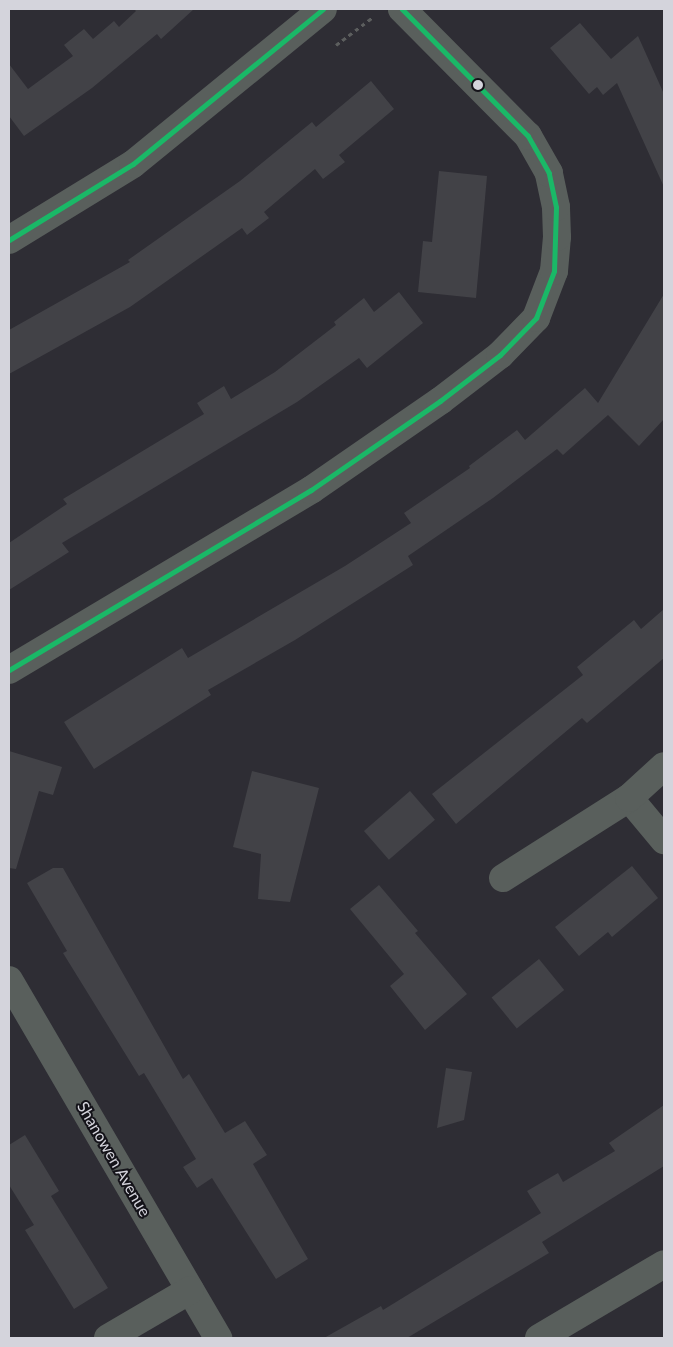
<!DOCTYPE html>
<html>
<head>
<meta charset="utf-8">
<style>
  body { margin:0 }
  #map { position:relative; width:673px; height:1347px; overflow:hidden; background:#2e2d34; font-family:Lato,sans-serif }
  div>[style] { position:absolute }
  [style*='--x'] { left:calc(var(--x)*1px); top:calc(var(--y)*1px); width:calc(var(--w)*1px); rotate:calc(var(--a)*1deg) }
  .building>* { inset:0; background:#424247; transform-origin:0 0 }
  .path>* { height:3px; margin-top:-1.5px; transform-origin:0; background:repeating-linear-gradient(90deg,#5c5e5e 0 4px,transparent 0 8px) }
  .minor>* { height:28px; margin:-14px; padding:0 14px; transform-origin:14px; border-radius:14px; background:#595f5c }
  .bus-1>* { height:5px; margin:-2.5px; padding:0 2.5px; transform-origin:2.5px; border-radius:2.5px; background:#1ab867 }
  .dots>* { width:14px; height:14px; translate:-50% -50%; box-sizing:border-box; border:2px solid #141319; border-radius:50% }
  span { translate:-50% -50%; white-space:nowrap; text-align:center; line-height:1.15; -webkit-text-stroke:4px #141319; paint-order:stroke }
  .street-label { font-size:16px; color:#d4d4dc }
  .frame { position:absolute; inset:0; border:10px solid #d4d4dc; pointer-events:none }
</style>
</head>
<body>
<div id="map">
  <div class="building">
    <div style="clip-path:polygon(134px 9px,194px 9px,161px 39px,157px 34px,92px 88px,24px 136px,9px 116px,9px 64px,28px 89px,73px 56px,64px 45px,84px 29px,93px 39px,114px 21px,119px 27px,136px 11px)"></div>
    <div style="clip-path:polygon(580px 23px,611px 59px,638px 36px,664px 94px,664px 187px,617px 83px,603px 95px,597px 87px,589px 94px,550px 48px)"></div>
    <div style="clip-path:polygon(371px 81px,394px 109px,339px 155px,345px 162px,323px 179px,315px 169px,264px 212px,269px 218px,247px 235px,242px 228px,130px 307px,9px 374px,9px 330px,130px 262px,128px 260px,240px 181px,312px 122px,316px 127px)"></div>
    <div style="clip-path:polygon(439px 171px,487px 176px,476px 298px,418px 292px,423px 241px,432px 242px)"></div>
    <div style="clip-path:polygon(399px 292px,423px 323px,367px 368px,359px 358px,297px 402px,62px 543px,69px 552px,9px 590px,9px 543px,67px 504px,63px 499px,204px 414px,197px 403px,224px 386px,231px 399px,275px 372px,336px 325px,334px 322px,364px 298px,374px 312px)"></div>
    <div style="clip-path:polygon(664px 294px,664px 419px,639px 446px,608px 415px,563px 455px,557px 449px,493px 498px,408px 556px,413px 565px,295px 640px,208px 690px,211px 695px,94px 769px,64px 722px,182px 648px,188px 658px,345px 566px,411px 523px,404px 513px,470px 468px,469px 466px,517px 430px,525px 440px,585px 388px,598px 403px)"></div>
    <div style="clip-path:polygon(664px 609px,664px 658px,587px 723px,582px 718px,456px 824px,432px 794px,583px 675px,577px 667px,634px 620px,641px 629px)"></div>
    <div style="clip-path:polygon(9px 751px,62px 767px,53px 795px,39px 791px,16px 869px,9px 868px)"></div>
    <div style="clip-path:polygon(252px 771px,319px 788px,290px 902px,258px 899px,261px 854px,233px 847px)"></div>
    <div style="left:410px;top:791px;width:38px;height:61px;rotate:49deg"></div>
    <div style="clip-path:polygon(632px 866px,658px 898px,612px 937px,608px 932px,579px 956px,555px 927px)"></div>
    <div style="clip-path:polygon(53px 868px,63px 868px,183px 1079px,189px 1074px,225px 1133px,245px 1121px,267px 1155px,253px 1164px,308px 1259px,276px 1279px,212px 1178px,197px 1188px,183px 1167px,196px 1159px,144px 1073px,139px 1076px,63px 953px,67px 951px,27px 883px)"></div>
    <div style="clip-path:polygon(379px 885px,418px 931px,415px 933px,467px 994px,425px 1030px,390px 986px,404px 974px,350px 909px)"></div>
    <div style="left:539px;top:959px;width:40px;height:61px;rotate:51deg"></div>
    <div style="clip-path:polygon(446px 1068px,472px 1072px,464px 1120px,437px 1128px)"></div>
    <div style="clip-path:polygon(664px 1105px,664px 1166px,542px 1242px,549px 1253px,407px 1338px,324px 1338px,381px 1306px,383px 1310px,541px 1213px,527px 1191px,558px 1173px,563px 1182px,615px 1151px,609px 1143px)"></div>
    <div style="clip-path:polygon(25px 1135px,59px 1191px,51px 1196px,108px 1288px,74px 1309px,25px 1230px,34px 1225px,9px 1185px,9px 1145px)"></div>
  </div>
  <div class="path">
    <div style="--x:336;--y:45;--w:46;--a:-37.1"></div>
  </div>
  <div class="minor">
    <div style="--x:9;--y:240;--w:145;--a:-31.5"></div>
    <div style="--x:133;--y:164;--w:245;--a:-39.2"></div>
    <div style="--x:9;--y:670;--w:352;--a:-30.8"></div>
    <div style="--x:311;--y:490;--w:157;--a:-34.6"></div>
    <div style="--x:440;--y:401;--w:76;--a:-37.5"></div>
    <div style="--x:500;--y:355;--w:52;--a:-45.8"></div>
    <div style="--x:536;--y:318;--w:50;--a:-69"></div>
    <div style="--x:554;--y:271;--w:34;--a:-85"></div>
    <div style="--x:557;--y:237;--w:30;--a:-92"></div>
    <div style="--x:556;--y:207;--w:35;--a:-102"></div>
    <div style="--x:549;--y:173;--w:43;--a:-119.6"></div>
    <div style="--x:528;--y:136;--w:179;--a:-134.8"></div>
    <div style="--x:629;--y:798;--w:55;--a:50.2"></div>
    <div style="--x:503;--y:878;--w:149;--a:-32.4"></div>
    <div style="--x:629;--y:798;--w:47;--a:-42.4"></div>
    <div style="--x:9;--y:980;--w:415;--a:59.7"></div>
    <div style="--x:108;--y:1338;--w:95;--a:-30.3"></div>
    <div style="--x:539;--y:1338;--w:145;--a:-30.6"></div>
  </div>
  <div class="bus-1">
    <div style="--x:9;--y:240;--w:145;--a:-31.5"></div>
    <div style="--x:133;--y:164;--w:245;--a:-39.2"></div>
    <div style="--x:9;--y:670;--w:352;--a:-30.8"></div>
    <div style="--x:311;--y:490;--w:157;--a:-34.6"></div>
    <div style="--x:440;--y:401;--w:76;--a:-37.5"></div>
    <div style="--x:500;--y:355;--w:52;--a:-45.8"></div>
    <div style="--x:536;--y:318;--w:50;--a:-69"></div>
    <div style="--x:554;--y:271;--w:64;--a:-88.2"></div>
    <div style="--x:556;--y:207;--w:35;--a:-102"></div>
    <div style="--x:549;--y:173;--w:43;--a:-119.6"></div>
    <div style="--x:528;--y:136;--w:179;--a:-134.8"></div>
  </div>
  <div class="dots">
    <div style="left:478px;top:85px;background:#d4d4dc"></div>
  </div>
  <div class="street-label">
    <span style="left:114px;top:1159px;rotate:60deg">Shanowen Avenue</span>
  </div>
  <div class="frame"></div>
</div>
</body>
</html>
